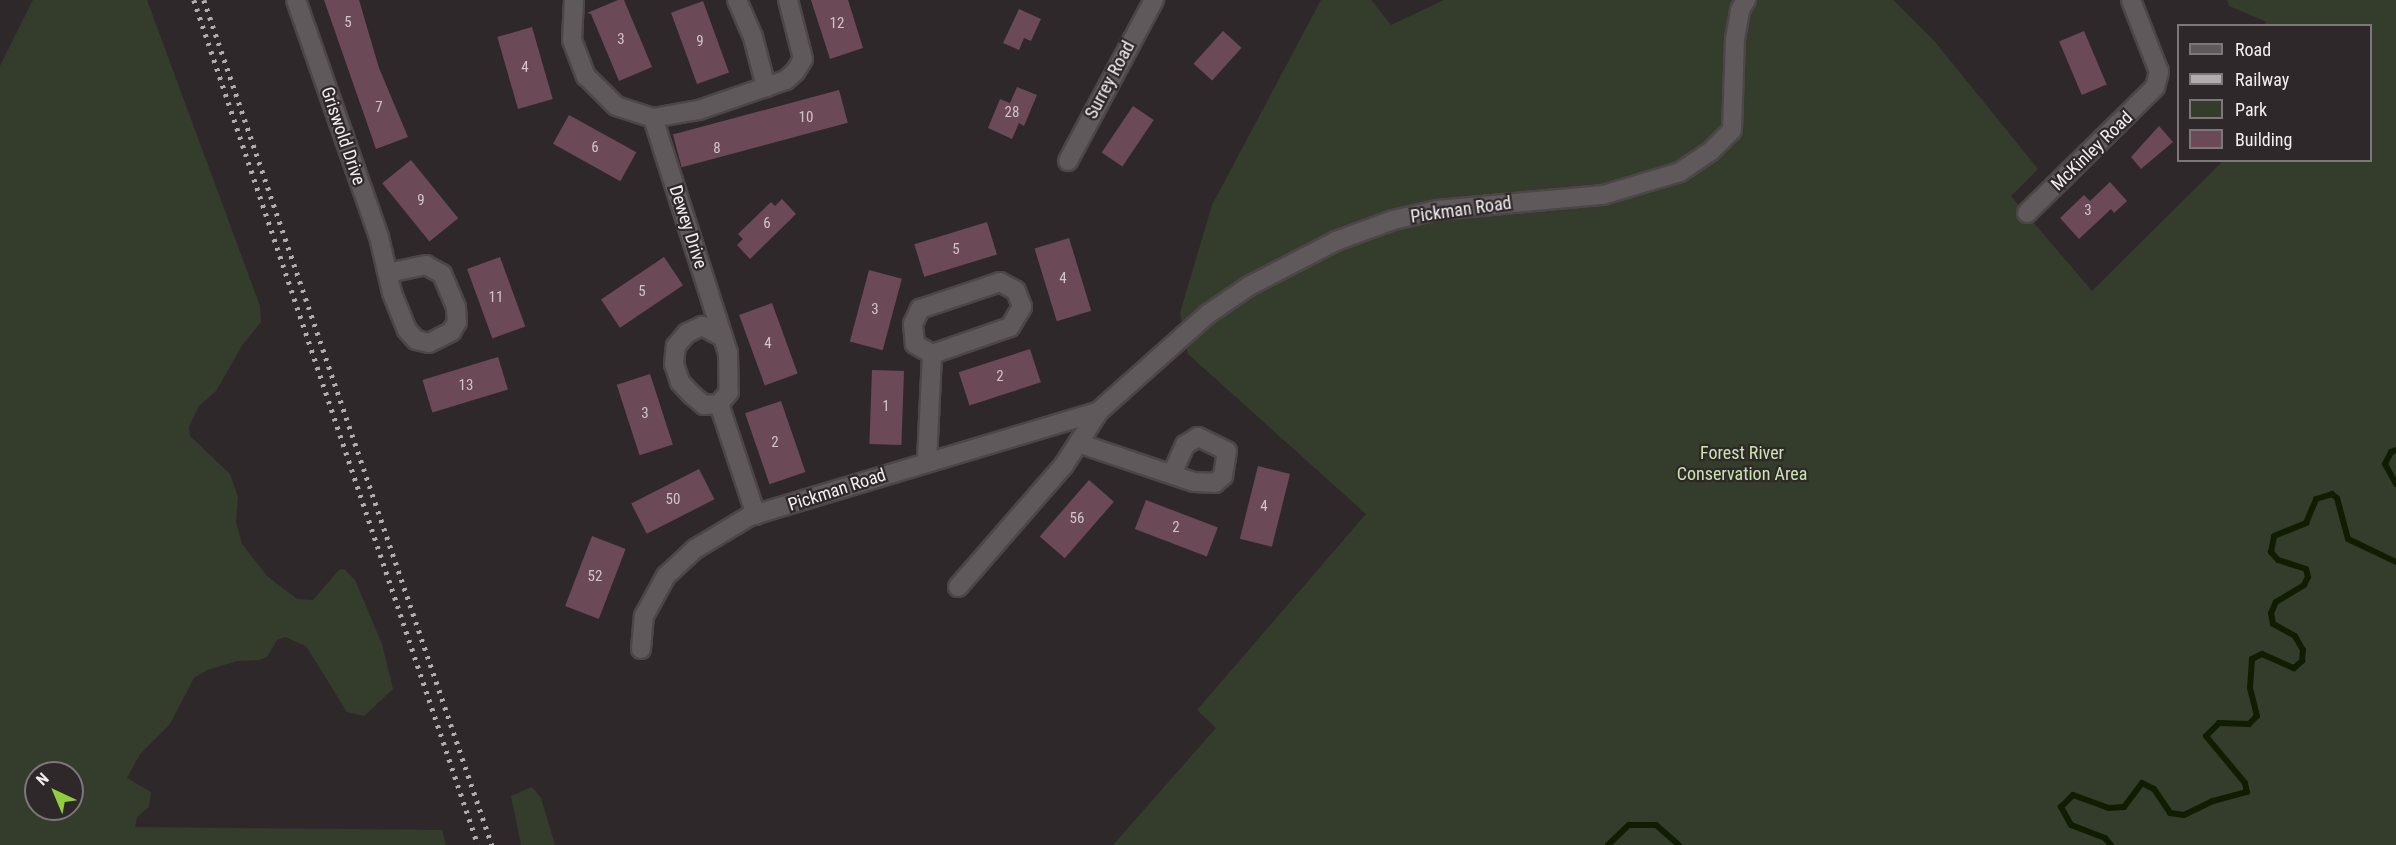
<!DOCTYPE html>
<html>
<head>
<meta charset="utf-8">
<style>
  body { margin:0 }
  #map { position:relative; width:2396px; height:845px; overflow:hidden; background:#2f282b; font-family:"Roboto Condensed",sans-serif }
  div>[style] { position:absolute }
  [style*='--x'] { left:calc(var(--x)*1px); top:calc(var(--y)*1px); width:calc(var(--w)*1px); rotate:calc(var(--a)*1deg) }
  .green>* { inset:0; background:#343d2b }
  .stream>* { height:6px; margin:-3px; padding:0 3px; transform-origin:3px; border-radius:3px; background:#111d03 }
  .building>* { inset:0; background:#6c4957; transform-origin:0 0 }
  .roads { filter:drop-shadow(2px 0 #4c4648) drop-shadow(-2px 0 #4c4648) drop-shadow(0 2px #4c4648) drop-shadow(0 -2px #4c4648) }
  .street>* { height:18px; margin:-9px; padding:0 9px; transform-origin:9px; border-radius:9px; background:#60595c }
  .rail>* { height:4.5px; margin-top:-2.25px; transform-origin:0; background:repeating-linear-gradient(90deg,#b2acae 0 3px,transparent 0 9px) }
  span { translate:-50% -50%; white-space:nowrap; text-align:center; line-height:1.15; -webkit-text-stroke:4.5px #2f282b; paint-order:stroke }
  .number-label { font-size:15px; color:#d1c5ca }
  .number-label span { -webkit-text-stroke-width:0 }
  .street-label { font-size:18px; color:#f3eef0 }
  .park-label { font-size:18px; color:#c8e5ac }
  .legend { position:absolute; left:2177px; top:24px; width:195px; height:138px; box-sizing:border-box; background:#2f282b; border:2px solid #7d777a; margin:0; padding:8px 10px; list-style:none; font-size:18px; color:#f3eef0 }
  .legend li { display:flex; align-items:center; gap:12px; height:30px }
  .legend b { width:30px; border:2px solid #7d777a }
  .north { position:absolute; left:24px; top:761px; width:60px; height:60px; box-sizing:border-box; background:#2f282b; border:2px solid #7d777a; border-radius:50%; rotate:316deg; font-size:16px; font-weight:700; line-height:24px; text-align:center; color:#f3eef0 }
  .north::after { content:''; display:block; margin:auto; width:21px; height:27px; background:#91cd40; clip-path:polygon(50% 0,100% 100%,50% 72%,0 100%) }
</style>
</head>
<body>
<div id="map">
  <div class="green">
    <div style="clip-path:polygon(evenodd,33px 0,147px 0,260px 306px,261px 322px,243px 344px,216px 391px,199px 406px,189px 427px,190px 436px,230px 474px,238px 497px,236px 522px,242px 544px,267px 576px,297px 599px,313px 600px,339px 570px,344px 569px,355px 580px,382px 644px,393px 689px,364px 716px,347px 712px,306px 646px,285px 637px,277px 640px,267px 657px,259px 660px,237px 661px,207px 670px,194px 678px,170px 724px,140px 754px,127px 778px,151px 792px,149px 807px,137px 817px,135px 827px,442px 830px,446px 845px,0 845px,0 66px,33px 0,36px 773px,72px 773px,72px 809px,36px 809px,36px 773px)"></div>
    <div style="clip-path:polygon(1321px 0,1371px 0,1391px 25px,1444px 0,1893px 0,1936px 43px,2038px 169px,2011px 196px,2092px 291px,2223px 161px,2370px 160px,2370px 26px,2263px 25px,2267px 22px,2229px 6px,2227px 0,2396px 0,2396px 845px,1113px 845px,1216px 728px,1197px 710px,1366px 514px,1188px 354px,1180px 313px,1212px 205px)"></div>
    <div style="clip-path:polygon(532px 787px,541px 798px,555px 845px,521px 845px,511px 796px)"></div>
  </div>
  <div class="stream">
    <div style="--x:2396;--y:450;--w:5;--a:158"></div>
    <div style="--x:2391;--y:452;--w:13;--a:117"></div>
    <div style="--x:2385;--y:464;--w:23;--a:61"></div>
    <div style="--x:1608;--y:845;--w:29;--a:-44"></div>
    <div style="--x:1629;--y:825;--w:27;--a:0"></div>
    <div style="--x:1656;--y:825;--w:30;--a:41"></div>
    <div style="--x:2111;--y:845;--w:9;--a:-131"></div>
    <div style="--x:2105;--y:838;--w:36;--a:-159"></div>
    <div style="--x:2071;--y:825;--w:21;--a:-119"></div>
    <div style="--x:2061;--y:807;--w:17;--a:-45"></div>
    <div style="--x:2073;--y:795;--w:38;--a:20"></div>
    <div style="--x:2109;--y:808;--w:15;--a:-4"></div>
    <div style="--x:2124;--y:807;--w:30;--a:-53"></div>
    <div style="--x:2142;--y:783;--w:13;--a:27"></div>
    <div style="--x:2154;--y:789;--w:29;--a:56"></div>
    <div style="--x:2170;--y:813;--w:14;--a:8"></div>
    <div style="--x:2184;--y:815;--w:32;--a:-26"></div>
    <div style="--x:2213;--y:801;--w:35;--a:-15"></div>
    <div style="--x:2247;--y:792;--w:9;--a:-103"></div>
    <div style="--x:2245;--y:783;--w:61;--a:-129.7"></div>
    <div style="--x:2206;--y:736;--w:18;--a:-45"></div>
    <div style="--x:2219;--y:723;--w:30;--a:2"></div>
    <div style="--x:2249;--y:724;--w:11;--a:-45"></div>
    <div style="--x:2257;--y:716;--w:29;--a:-104"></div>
    <div style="--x:2250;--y:688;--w:29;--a:-86"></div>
    <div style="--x:2252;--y:659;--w:11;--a:-27"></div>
    <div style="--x:2262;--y:654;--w:35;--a:24"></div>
    <div style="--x:2294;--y:668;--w:11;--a:-41"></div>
    <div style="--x:2302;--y:661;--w:11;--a:-85"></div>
    <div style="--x:2303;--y:650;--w:16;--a:-120"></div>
    <div style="--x:2295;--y:636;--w:25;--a:-151"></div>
    <div style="--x:2273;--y:624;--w:11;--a:-100"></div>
    <div style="--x:2271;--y:613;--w:12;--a:-66"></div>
    <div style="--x:2276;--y:602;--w:33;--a:-31"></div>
    <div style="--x:2304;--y:585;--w:9;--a:-63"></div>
    <div style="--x:2308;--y:577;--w:8;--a:-104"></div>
    <div style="--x:2306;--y:569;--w:29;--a:-162"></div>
    <div style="--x:2278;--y:560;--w:11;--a:-131"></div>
    <div style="--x:2271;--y:552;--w:16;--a:-79"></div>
    <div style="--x:2274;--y:536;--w:35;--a:-22"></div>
    <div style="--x:2306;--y:523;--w:26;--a:-67"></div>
    <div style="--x:2316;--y:499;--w:17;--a:-17"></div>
    <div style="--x:2332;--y:494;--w:6;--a:39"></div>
    <div style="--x:2337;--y:498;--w:42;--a:75"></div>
    <div style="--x:2348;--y:539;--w:53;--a:25.6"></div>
  </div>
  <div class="building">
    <div style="clip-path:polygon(324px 0,359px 0,379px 68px,408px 137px,376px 149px)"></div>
    <div style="clip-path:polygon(618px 0,624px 0,652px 67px,619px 81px,591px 14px,587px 13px)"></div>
    <div style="clip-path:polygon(811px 0,848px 0,863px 48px,830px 59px)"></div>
    <div style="left:703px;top:1px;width:76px;height:34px;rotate:70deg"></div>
    <div style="clip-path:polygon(1019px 9px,1041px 19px,1031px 41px,1024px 38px,1019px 50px,1003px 43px)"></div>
    <div style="left:532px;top:27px;width:75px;height:36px;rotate:74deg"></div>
    <div style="left:1223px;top:31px;width:25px;height:44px;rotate:42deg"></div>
    <div style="left:2084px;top:31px;width:58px;height:27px;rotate:67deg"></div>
    <div style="clip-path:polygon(1017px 87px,1037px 95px,1024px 126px,1019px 123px,1012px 139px,988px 128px,1000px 99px,1010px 103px)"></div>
    <div style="left:839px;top:90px;width:34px;height:172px;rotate:75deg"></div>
    <div style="left:1133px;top:106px;width:25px;height:56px;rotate:34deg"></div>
    <div style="left:569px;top:115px;width:77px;height:33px;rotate:29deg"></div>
    <div style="clip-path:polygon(2159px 126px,2173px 142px,2141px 169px,2131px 157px)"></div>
    <div style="left:411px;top:160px;width:75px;height:37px;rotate:51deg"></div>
    <div style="clip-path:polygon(2110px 182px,2127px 201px,2114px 213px,2111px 209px,2079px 239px,2060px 218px,2084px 195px,2090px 201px)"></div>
    <div style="clip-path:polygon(782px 199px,796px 214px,750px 259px,737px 245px,743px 239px,738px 234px,771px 202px,775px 206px)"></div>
    <div style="left:987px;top:222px;width:34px;height:76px;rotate:73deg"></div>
    <div style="left:1069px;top:238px;width:76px;height:36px;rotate:73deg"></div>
    <div style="left:500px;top:257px;width:74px;height:35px;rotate:70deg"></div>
    <div style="left:664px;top:257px;width:34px;height:76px;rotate:56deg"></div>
    <div style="left:869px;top:270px;width:34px;height:74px;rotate:15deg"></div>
    <div style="left:772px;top:303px;width:75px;height:35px;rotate:70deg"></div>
    <div style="left:1030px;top:349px;width:35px;height:75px;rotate:72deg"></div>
    <div style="left:498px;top:357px;width:34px;height:79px;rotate:73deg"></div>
    <div style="left:872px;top:370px;width:32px;height:74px;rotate:2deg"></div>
    <div style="left:650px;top:374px;width:74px;height:35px;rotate:72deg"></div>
    <div style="left:781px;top:401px;width:75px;height:38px;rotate:71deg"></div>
    <div style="left:1258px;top:466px;width:33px;height:75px;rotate:14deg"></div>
    <div style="left:699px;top:469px;width:34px;height:76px;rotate:63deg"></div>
    <div style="left:1089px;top:480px;width:33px;height:75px;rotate:41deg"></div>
    <div style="left:1146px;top:500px;width:77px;height:31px;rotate:21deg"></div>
    <div style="left:592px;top:536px;width:36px;height:75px;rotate:21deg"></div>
  </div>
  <div class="roads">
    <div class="street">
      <div style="--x:296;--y:0;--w:251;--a:70.7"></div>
      <div style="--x:379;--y:237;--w:57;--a:76.9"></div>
      <div style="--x:392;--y:293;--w:40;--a:68"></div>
      <div style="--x:407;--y:330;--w:13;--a:48"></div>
      <div style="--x:416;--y:340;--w:13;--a:13"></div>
      <div style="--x:429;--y:343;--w:25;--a:-27"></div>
      <div style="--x:451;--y:332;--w:12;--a:-59"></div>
      <div style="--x:457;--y:322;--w:15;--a:-94"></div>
      <div style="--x:456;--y:307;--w:36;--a:-113"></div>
      <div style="--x:442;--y:274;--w:18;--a:-151"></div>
      <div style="--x:426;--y:265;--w:38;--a:168"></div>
      <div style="--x:574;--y:0;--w:40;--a:92.9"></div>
      <div style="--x:572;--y:40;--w:39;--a:69"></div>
      <div style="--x:586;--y:76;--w:42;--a:45"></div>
      <div style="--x:616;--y:106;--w:39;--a:18"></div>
      <div style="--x:653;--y:118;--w:47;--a:-9.9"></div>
      <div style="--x:699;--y:110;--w:92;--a:-19"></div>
      <div style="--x:786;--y:80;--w:12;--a:-42"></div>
      <div style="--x:795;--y:72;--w:15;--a:-58"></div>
      <div style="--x:803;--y:59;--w:61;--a:-104.3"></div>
      <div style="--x:737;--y:0;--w:40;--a:66.6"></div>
      <div style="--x:753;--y:37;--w:52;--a:75.4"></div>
      <div style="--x:653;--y:118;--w:247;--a:72.3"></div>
      <div style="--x:728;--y:353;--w:39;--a:89"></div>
      <div style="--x:729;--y:392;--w:16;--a:130"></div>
      <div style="--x:719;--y:404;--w:117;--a:71.6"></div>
      <div style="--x:1068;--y:161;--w:183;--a:-61.9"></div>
      <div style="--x:2027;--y:213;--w:180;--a:-44.5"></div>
      <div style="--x:2155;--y:87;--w:16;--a:-75"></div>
      <div style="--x:2159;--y:72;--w:77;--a:-111.3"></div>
      <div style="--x:1000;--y:282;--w:18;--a:29"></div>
      <div style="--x:1016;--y:291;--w:17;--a:69"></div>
      <div style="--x:1022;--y:307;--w:23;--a:121"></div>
      <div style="--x:1010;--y:327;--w:83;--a:160.9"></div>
      <div style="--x:932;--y:354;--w:20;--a:-150"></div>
      <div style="--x:915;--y:344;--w:20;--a:-96"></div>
      <div style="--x:913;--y:324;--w:17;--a:-65"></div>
      <div style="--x:920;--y:309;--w:84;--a:-18.6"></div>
      <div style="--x:719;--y:404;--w:15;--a:176"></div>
      <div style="--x:704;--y:405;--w:16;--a:-140"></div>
      <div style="--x:692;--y:395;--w:18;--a:-133"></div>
      <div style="--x:680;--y:382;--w:19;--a:-108"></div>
      <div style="--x:674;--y:364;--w:18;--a:-84"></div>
      <div style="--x:676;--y:346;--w:17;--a:-50"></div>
      <div style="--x:687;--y:333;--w:17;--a:-25"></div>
      <div style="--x:702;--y:326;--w:24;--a:28"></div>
      <div style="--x:1078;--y:443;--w:122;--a:18.6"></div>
      <div style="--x:1194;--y:482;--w:21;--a:3"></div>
      <div style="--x:1215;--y:483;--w:11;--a:-41"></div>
      <div style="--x:1223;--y:476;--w:25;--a:-81"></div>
      <div style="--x:1227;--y:451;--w:32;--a:-154"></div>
      <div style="--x:1198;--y:437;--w:15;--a:148"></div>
      <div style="--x:1185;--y:445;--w:30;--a:114"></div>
      <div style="--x:927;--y:461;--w:107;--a:-87.3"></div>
      <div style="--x:958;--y:587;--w:162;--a:-49"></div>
      <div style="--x:1064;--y:465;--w:64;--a:-57.1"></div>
      <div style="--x:1099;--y:411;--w:146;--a:-41.7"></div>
      <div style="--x:1208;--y:314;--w:50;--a:-34.3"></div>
      <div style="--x:1249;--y:286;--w:98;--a:-27.3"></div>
      <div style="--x:1336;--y:241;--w:61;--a:-20.2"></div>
      <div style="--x:1393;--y:220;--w:45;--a:-12.8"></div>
      <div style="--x:1437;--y:210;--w:167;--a:-5.2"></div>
      <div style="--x:1603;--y:195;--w:80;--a:-16.6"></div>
      <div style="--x:1680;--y:172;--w:36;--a:-34"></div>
      <div style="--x:1710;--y:152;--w:31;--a:-45"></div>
      <div style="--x:1732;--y:130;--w:91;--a:-88.1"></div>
      <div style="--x:1735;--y:39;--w:29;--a:-80"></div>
      <div style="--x:1740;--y:10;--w:12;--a:-59"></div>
      <div style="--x:641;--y:649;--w:33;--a:-85"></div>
      <div style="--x:644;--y:616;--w:46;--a:-61.2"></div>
      <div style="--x:666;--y:576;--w:40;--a:-43"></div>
      <div style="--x:695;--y:549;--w:64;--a:-31"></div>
      <div style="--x:750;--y:516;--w:364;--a:-16.7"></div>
    </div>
  </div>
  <div class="rail">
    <div style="--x:194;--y:0;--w:891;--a:71.42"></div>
    <div style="--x:204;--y:0;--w:893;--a:71.18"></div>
  </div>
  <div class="number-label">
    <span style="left:348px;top:23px">5</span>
    <span style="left:837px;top:24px">12</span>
    <span style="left:621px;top:40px">3</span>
    <span style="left:700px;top:42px">9</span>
    <span style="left:525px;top:68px">4</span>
    <span style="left:379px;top:108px">7</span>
    <span style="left:1012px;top:113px">28</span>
    <span style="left:806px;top:118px">10</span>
    <span style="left:595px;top:148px">6</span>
    <span style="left:717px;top:149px">8</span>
    <span style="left:421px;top:201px">9</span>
    <span style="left:2088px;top:211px">3</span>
    <span style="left:767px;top:224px">6</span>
    <span style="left:956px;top:250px">5</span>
    <span style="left:1063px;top:279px">4</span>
    <span style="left:642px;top:292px">5</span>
    <span style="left:496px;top:298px">11</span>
    <span style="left:875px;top:310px">3</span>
    <span style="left:768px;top:344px">4</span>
    <span style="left:1000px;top:377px">2</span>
    <span style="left:466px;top:386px">13</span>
    <span style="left:886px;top:407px">1</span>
    <span style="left:645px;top:414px">3</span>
    <span style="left:775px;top:443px">2</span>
    <span style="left:673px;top:500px">50</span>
    <span style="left:1264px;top:507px">4</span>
    <span style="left:1077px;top:519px">56</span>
    <span style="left:1176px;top:528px">2</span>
    <span style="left:595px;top:577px">52</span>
  </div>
  <div class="street-label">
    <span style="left:1110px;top:80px;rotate:-62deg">Surrey Road</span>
    <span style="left:343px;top:136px;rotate:71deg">Griswold Drive</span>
    <span style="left:2092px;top:151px;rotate:-44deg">McKinley Road</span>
    <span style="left:1461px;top:210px;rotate:-8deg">Pickman Road</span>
    <span style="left:688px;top:227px;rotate:72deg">Dewey Drive</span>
    <span style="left:837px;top:490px;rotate:-18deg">Pickman Road</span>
  </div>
  <div class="park-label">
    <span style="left:1742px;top:464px">Forest River<br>Conservation Area</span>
  </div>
  <ul class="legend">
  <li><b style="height:8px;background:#60595c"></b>Road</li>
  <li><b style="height:8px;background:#b2acae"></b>Railway</li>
  <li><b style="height:16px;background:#343d2b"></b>Park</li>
  <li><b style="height:16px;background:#6c4957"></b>Building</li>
  </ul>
  <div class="north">N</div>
</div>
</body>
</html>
